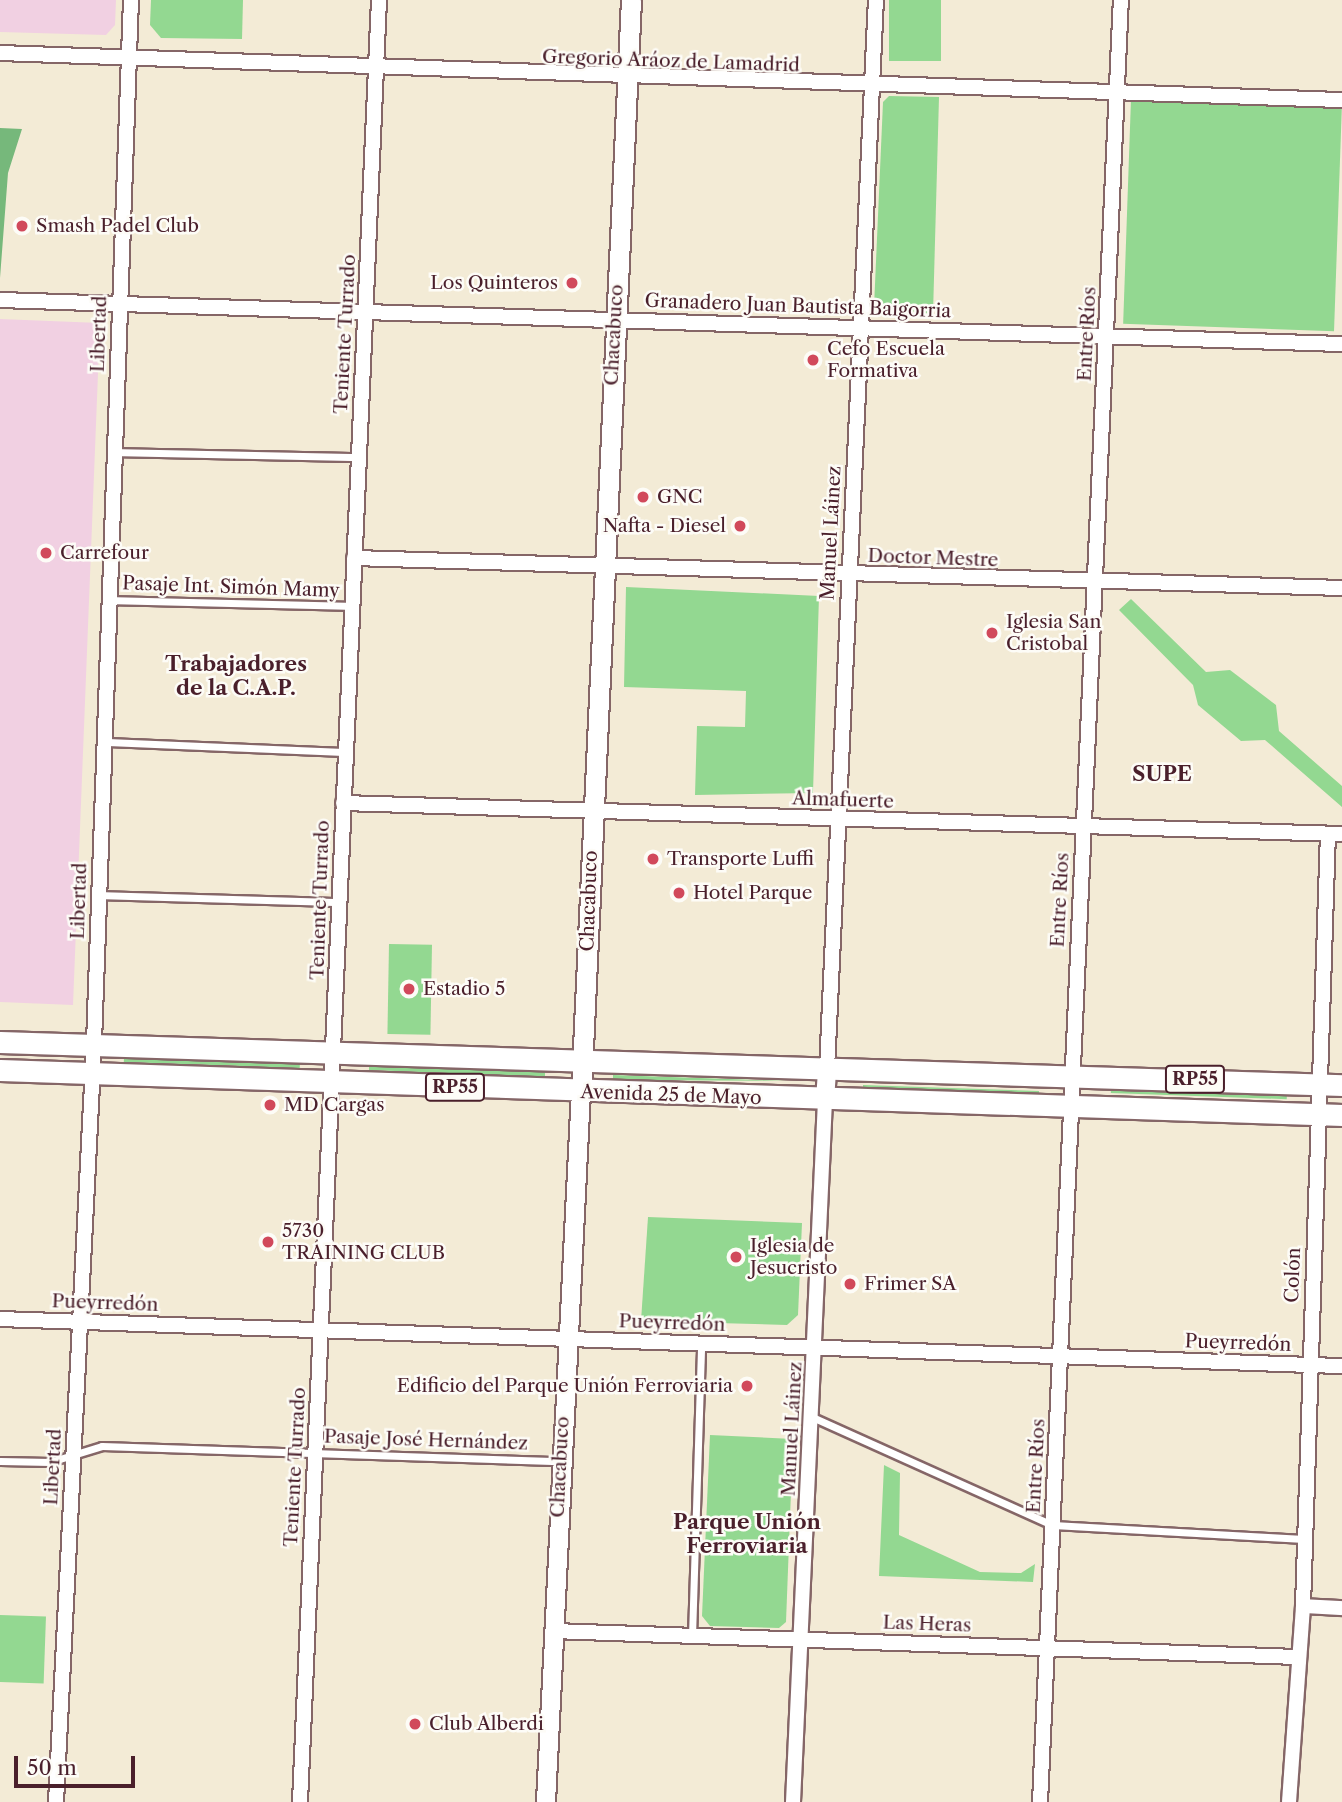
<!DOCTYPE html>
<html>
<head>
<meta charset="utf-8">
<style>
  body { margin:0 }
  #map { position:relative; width:1342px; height:1802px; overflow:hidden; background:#f3ebd6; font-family:"Libre Caslon Text",serif }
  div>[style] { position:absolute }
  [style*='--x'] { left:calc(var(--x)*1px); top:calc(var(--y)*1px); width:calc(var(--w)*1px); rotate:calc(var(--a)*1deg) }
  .built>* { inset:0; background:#f1d0e2 }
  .green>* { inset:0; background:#93d891; transform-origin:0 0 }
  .forest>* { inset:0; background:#76b87b }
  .roads { filter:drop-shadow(2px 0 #856667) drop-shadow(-2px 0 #856667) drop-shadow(0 2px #856667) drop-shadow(0 -2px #856667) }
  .service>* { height:7px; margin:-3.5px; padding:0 3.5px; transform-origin:3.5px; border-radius:3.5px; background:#fff }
  .minor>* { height:14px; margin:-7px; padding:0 7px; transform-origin:7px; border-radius:7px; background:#fff }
  .tertiary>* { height:18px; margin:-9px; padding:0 9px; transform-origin:9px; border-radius:9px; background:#fff }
  .secondary>* { height:19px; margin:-9.5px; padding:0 9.5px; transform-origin:9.5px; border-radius:9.5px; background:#fff }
  .primary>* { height:21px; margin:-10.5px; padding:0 10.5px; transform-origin:10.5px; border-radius:10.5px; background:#fff }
  .dots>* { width:19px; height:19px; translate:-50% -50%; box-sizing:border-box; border:4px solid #fdfcf7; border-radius:50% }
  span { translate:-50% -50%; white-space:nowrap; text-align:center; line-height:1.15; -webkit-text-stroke:5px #fdfcf7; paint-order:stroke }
  .shield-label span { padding:2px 5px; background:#fdfcf7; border:2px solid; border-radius:5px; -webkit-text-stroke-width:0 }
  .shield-label { font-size:18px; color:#4a1f2b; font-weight:700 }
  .street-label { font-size:19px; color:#4a1f2b }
  .poi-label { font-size:19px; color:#4a1f2b }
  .left { translate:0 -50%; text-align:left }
  .right { translate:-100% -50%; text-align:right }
  .neighbourhood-label { font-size:21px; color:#4a1f2b; font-weight:700 }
  .scale { position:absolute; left:14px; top:1756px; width:121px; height:32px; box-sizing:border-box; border:4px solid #4a1f2b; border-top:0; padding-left:9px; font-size:21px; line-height:24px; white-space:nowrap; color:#4a1f2b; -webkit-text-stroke:5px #fdfcf7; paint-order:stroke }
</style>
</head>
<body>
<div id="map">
  <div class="built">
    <div style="clip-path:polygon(0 0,116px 0,115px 25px,106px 35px,0 32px)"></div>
    <div style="clip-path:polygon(0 319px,100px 323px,73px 1005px,0 1002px)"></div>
  </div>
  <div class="green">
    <div style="clip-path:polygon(151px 0,243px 0,242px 39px,161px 38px,150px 25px)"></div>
    <div style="left:889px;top:0;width:52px;height:61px"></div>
    <div style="clip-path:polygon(889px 96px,939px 97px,933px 314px,874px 307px,883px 102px)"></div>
    <div style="left:1131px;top:99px;width:211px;height:225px;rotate:2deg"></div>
    <div style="clip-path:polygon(626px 587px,819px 596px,813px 793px,695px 795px,697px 726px,745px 727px,746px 691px,624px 687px)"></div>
    <div style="clip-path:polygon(1131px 599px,1206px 672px,1230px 670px,1276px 705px,1279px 731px,1342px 786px,1342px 807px,1265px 740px,1241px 741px,1198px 705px,1193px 685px,1119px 610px)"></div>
    <div style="left:389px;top:944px;width:43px;height:90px;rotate:1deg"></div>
    <div style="left:124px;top:1057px;width:176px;height:5px;rotate:2deg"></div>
    <div style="clip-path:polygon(369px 1066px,545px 1072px,545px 1077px,369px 1070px)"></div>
    <div style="clip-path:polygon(613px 1075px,789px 1081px,613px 1080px)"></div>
    <div style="clip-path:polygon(863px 1085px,1039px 1091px,1039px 1096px,863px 1089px)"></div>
    <div style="left:1111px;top:1088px;width:176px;height:5px;rotate:2deg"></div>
    <div style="clip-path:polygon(648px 1217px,802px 1223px,798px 1315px,787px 1325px,641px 1321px)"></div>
    <div style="clip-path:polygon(710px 1435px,793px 1439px,786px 1622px,779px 1628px,710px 1626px,702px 1616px)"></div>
    <div style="clip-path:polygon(884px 1465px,900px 1473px,899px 1535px,980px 1572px,1021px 1573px,1035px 1564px,1033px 1582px,879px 1576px)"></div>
    <div style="left:0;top:1615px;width:46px;height:67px;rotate:2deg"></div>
  </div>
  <div class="forest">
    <div style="clip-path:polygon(0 128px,22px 129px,8px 173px,0 278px)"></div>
  </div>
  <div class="roads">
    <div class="service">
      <div style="--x:114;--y:452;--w:245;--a:1.2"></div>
      <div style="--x:109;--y:600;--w:243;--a:1.4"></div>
      <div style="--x:105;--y:742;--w:241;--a:2.4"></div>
      <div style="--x:100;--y:895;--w:239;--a:1.7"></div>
      <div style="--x:812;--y:1417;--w:263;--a:24.2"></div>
      <div style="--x:1052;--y:1525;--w:253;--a:3.2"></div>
      <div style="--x:0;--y:1461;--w:50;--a:1.1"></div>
      <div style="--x:50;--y:1462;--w:54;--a:-17.1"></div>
      <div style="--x:102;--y:1446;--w:458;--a:1.9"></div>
      <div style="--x:692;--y:1636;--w:292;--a:-88.2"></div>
    </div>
    <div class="minor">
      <div style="--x:0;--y:53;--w:1343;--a:2.01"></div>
      <div style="--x:0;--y:300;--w:1343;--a:1.88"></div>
      <div style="--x:354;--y:558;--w:988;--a:1.74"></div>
      <div style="--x:343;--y:803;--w:999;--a:1.78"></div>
      <div style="--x:827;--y:1069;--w:1070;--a:-87.38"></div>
      <div style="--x:0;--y:1319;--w:1343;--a:2.01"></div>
      <div style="--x:1303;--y:1606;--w:39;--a:3"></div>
      <div style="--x:553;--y:1631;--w:746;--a:2"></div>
      <div style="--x:56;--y:1802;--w:760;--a:-87.13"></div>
      <div style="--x:94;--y:1043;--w:1044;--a:-87.97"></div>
      <div style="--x:300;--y:1802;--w:1804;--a:-87.49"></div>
      <div style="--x:793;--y:1802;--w:703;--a:-87.39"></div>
      <div style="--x:1040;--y:1802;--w:1804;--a:-87.43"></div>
      <div style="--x:1289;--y:1802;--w:196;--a:-85.9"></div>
      <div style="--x:1303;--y:1606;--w:772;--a:-88.15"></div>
    </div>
    <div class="tertiary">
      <div style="--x:825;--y:1100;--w:31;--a:-86"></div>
      <div style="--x:546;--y:1802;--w:711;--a:-87.18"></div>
    </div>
    <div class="secondary">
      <div style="--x:581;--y:1092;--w:1093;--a:-87.38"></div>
    </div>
    <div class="primary">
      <div style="--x:0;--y:1042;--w:1343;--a:1.84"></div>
      <div style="--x:0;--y:1070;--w:1343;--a:1.92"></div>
    </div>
  </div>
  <div class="dots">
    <div style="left:22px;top:226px;background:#d1495b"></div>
    <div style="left:572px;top:283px;background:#d1495b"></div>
    <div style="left:813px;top:360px;background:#d1495b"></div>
    <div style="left:643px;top:497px;background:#d1495b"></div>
    <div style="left:740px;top:526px;background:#d1495b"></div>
    <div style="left:46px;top:553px;background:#d1495b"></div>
    <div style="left:992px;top:633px;background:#d1495b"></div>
    <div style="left:653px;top:859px;background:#d1495b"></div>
    <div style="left:679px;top:893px;background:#d1495b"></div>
    <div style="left:409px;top:989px;background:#d1495b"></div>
    <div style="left:270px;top:1105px;background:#d1495b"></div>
    <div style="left:268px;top:1242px;background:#d1495b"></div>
    <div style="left:736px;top:1257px;background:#d1495b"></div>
    <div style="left:850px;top:1284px;background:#d1495b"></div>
    <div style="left:747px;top:1386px;background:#d1495b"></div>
    <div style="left:415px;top:1724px;background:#d1495b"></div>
  </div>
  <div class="shield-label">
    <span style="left:1195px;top:1079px">RP55</span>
    <span style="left:455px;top:1087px">RP55</span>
  </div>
  <div class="street-label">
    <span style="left:671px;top:61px;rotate:2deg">Gregorio Aráoz de Lamadrid</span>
    <span style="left:798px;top:306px;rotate:2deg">Granadero Juan Bautista Baigorria</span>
    <span style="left:99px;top:334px;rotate:-88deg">Libertad</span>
    <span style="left:345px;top:334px;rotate:-87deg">Teniente Turrado</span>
    <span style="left:1087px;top:334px;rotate:-87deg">Entre Ríos</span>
    <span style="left:614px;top:335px;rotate:-87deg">Chacabuco</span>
    <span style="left:831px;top:533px;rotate:-87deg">Manuel Láinez</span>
    <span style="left:933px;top:558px;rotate:2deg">Doctor Mestre</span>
    <span style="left:231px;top:587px;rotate:2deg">Pasaje Int. Simón Mamy</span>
    <span style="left:843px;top:800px;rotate:2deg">Almafuerte</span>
    <span style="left:320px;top:900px;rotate:-88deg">Teniente Turrado</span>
    <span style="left:1060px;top:900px;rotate:-87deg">Entre Ríos</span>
    <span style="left:79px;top:901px;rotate:-88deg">Libertad</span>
    <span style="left:589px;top:901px;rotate:-88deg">Chacabuco</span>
    <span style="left:671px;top:1095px;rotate:2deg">Avenida 25 de Mayo</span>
    <span style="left:1293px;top:1275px;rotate:-88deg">Colón</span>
    <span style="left:105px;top:1303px;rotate:2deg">Pueyrredón</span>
    <span style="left:672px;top:1323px;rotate:2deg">Pueyrredón</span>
    <span style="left:1238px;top:1343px;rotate:2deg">Pueyrredón</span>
    <span style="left:792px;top:1429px;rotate:-87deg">Manuel Láinez</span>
    <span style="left:426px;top:1440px;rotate:2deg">Pasaje José Hernández</span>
    <span style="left:1036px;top:1466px;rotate:-87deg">Entre Ríos</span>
    <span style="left:53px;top:1467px;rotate:-87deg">Libertad</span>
    <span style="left:295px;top:1467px;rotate:-87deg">Teniente Turrado</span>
    <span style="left:560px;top:1467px;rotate:-87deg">Chacabuco</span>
    <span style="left:927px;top:1624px;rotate:2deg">Las Heras</span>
  </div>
  <div class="poi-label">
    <span class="left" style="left:36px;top:226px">Smash Padel Club</span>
    <span class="right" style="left:558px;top:283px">Los Quinteros</span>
    <span class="left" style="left:827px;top:360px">Cefo Escuela<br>Formativa</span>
    <span class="left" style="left:657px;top:497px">GNC</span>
    <span class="right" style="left:726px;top:526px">Nafta - Diesel</span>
    <span class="left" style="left:60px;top:553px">Carrefour</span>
    <span class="left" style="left:1006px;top:633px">Iglesia San<br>Cristobal</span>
    <span class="left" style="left:667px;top:859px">Transporte Luffi</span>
    <span class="left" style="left:693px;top:893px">Hotel Parque</span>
    <span class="left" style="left:423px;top:989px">Estadio 5</span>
    <span class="left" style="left:284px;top:1105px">MD Cargas</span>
    <span class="left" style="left:282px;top:1242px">5730<br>TRAINING CLUB</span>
    <span class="left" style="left:750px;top:1257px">Iglesia de<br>Jesucristo</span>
    <span class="left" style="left:864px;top:1284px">Frimer SA</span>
    <span class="right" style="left:733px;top:1386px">Edificio del Parque Unión Ferroviaria</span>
    <span class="left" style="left:429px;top:1724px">Club Alberdi</span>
  </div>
  <div class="neighbourhood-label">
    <span style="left:236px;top:676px">Trabajadores<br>de la C.A.P.</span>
    <span style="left:1162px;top:774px">SUPE</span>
    <span style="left:747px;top:1534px">Parque Unión<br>Ferroviaria</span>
  </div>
  <div class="scale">50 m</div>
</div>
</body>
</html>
